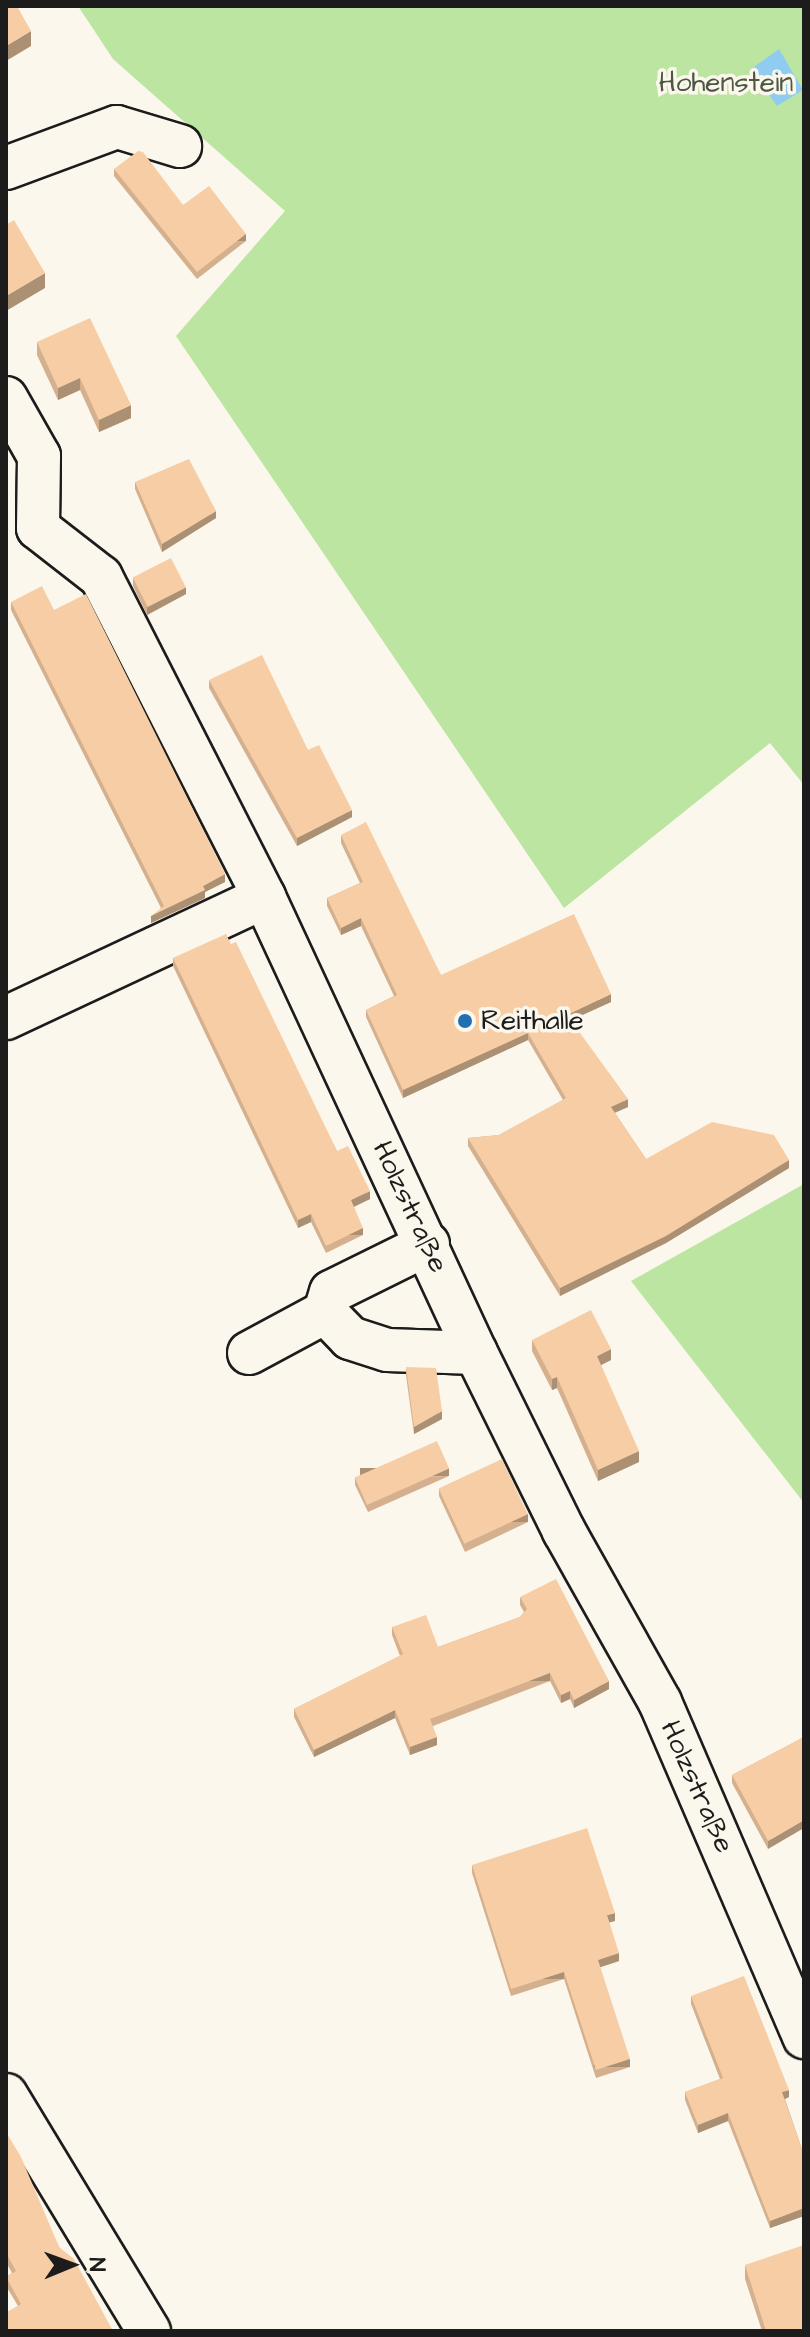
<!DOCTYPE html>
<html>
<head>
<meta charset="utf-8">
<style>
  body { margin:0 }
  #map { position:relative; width:810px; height:2337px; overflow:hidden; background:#fbf7ec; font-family:"Architects Daughter",sans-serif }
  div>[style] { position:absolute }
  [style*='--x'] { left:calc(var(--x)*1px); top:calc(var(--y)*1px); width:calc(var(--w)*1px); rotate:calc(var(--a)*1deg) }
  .green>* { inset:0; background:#bce5a2 }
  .water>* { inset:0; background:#90ccf0 }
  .roads { filter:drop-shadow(2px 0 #1c1c1c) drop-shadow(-2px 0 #1c1c1c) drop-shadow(0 2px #1c1c1c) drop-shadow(0 -2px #1c1c1c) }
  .minor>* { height:42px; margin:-21px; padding:0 21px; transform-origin:21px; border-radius:21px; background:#fbf7ec }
  .wall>* { inset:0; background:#d4b08e }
  .shaded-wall>* { inset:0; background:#ac9074; transform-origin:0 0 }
  .building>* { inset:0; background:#f6cda5; transform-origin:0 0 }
  .dots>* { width:22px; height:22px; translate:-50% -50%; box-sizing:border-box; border:4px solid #fbf7ec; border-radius:50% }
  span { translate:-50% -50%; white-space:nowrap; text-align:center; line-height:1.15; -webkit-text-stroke:7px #fbf7ec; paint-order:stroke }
  .park-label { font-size:28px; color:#4c5844 }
  .poi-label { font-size:28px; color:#1c1c1c }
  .left { translate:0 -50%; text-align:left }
  .street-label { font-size:28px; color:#1c1c1c }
  .frame { position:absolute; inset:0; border:8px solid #1c1c1c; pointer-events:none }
  .north { position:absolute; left:32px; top:2225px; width:80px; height:80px; -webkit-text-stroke:6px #fbf7ec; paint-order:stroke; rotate:89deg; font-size:22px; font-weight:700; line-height:32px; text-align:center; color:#1c1c1c }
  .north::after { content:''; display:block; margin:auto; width:28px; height:36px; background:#1c1c1c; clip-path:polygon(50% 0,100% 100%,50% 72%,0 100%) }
</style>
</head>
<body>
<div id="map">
  <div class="green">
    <div style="clip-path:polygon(78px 6px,804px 6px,804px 785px,770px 743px,564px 908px,176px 336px,285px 211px,113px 59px)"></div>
    <div style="clip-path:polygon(804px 1184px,804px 1503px,631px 1281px)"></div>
  </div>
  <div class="water">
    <div style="clip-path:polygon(779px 49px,803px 90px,777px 106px,751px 69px)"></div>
  </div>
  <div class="roads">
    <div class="minor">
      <div style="--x:6;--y:168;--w:118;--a:-20.3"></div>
      <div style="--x:117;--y:127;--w:66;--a:16.8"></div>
      <div style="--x:6;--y:398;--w:67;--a:60.4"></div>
      <div style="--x:39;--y:456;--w:72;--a:90.8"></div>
      <div style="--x:38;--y:528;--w:80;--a:37.9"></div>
      <div style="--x:101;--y:577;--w:359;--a:63"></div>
      <div style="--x:264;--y:897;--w:503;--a:65.07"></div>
      <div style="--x:476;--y:1353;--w:199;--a:63.7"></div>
      <div style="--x:564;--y:1531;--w:196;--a:60.7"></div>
      <div style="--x:660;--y:1702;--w:365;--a:66.7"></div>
      <div style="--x:6;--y:1018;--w:285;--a:-25.1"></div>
      <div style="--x:428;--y:1244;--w:108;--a:153.7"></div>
      <div style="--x:331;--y:1292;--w:21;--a:107"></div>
      <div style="--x:325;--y:1312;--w:36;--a:46"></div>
      <div style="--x:350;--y:1338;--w:39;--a:18"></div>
      <div style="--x:387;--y:1350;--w:89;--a:1.9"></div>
      <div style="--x:249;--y:1353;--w:86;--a:-28.3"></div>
      <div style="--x:6;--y:2095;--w:276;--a:58.8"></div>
    </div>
  </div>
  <div class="wall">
    <div style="clip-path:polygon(114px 169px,183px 205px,246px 241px,197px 279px,114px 176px)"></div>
    <div style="clip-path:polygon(37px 342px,131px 418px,99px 432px,80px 390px,58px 400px,37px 355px)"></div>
    <div style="clip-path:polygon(135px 482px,216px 518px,162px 552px,135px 489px)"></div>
    <div style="clip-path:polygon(133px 578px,186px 594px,147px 615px,133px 586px)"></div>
    <div style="clip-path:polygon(11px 602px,54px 610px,225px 882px,205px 892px,205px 898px,151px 923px,161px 908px,11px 610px)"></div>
    <div style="clip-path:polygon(209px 680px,308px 750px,352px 817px,297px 846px,209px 688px)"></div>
    <div style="clip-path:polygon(341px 835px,441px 975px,611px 1002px,571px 1020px,628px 1107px,615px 1113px,646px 1159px,789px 1168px,666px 1243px,560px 1296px,468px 1146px,468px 1138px,499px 1135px,563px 1100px,528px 1040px,403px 1098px,366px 1017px,366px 1010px,394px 996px,361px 926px,341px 935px,327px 906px,327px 898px,360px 883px,341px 843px)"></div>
    <div style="clip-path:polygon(231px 944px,337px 1151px,370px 1199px,354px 1207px,363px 1235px,326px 1253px,311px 1222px,298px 1228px,173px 966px,173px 958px)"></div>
    <div style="clip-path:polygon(532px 1340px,611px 1360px,601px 1365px,639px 1462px,598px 1481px,557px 1388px,552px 1390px,532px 1351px)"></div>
    <div style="clip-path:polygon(406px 1367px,442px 1419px,414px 1434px,406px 1375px)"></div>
    <div style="clip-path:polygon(449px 1476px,368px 1512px,355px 1485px,355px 1477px)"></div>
    <div style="clip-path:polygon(439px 1489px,528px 1522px,465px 1552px,439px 1496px)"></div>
    <div style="clip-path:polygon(520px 1597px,609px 1689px,574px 1708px,570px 1699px,561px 1703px,550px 1681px,433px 1726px,437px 1745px,410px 1755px,395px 1718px,314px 1757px,294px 1717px,294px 1709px,400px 1656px,392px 1635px,392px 1627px,438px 1647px,520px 1617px,524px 1612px,520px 1605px)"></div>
    <div style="clip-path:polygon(804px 1737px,768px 1849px,732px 1783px,732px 1775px)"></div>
    <div style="clip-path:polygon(472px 1865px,615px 1921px,609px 1922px,619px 1961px,600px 1967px,630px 2067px,596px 2078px,564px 1979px,511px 1996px,472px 1873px)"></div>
    <div style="clip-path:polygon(691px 1996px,789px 2097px,785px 2099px,804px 2155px,804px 2216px,770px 2228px,728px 2121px,698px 2133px,685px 2100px,685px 2092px,720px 2079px,691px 2004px)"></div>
    <div style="clip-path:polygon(6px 2132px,59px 2247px,113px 2331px,6px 2331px,6px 2313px,18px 2306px,6px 2286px,6px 2277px,12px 2273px,6px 2262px)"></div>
    <div style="clip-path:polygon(745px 2265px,804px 2331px,762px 2331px,745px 2279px)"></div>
  </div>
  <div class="shaded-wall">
    <div style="clip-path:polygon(31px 31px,31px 46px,6px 61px,6px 46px)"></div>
    <div style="left:246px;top:234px;width:7px;height:62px;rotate:90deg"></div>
    <div style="clip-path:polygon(45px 273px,45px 288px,6px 311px,6px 296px)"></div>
    <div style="clip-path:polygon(80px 378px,80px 390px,58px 400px,58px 388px)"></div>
    <div style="clip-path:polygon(131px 405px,131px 418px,99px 432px,99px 420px)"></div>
    <div style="clip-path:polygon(216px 511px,216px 518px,162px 552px,162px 544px)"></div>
    <div style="clip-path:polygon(186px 587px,186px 594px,147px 615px,147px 607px)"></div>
    <div style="clip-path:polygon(352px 810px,352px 817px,297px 846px,297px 838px)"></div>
    <div style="clip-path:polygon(225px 874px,225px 882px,205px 892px,205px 898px,151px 923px,151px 916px)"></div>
    <div style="clip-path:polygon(361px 918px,361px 926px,341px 935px,341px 928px)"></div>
    <div style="clip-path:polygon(611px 994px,611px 1002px,567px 1022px,567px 1015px)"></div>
    <div style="clip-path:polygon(528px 1033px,528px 1040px,403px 1098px,403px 1090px)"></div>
    <div style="clip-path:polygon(628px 1099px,628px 1107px,611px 1114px,611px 1107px)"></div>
    <div style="clip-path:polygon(789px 1160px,789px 1168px,666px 1243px,560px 1296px,560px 1288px)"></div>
    <div style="clip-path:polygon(370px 1191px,370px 1199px,351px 1208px,351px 1200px)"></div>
    <div style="clip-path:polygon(311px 1214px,311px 1222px,298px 1228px,298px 1220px)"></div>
    <div style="left:363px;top:1228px;width:7px;height:41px;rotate:90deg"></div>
    <div style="clip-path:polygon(611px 1349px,611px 1360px,597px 1367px,597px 1356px)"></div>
    <div style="clip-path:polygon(557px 1377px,557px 1388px,552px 1390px,552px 1379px)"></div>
    <div style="clip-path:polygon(442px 1411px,442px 1419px,414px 1434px,414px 1427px)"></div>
    <div style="clip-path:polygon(639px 1451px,639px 1462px,598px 1481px,598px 1470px)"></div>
    <div style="left:449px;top:1468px;width:8px;height:89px;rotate:90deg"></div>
    <div style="left:528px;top:1514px;width:8px;height:70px;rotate:90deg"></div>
    <div style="left:550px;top:1673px;width:8px;height:129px;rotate:90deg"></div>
    <div style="clip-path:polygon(609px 1681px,609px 1689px,574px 1708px,574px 1700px)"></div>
    <div style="clip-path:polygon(570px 1691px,570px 1699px,561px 1703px,561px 1695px)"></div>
    <div style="clip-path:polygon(395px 1710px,395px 1718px,314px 1757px,314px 1750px)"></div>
    <div style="clip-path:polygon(437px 1737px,437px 1745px,410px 1755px,410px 1747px)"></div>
    <div style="clip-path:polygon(804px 1820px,804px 1828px,768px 1849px,768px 1841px)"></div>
    <div style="clip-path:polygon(615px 1913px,615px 1921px,607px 1923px,607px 1915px)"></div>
    <div style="clip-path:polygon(619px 1953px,619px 1961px,598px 1968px,598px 1960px)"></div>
    <div style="left:564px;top:1972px;width:7px;height:56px;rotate:90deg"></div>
    <div style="left:630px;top:2059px;width:8px;height:36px;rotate:90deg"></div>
    <div style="clip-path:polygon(789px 2090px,789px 2097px,782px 2100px,782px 2092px)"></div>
    <div style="clip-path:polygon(728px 2113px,728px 2121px,698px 2133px,698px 2125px)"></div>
    <div style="clip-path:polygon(804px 2208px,804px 2216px,770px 2228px,770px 2221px)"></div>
  </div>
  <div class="building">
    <div style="clip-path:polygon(6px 6px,17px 6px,31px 31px,6px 46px)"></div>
    <div style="clip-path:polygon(138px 151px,143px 152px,183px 205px,209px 186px,246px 234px,197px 272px,114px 169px)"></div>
    <div style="clip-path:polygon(14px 220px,45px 273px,6px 296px,6px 225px)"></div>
    <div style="clip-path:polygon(90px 318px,131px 405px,99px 420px,80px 378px,58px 388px,37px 342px)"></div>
    <div style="clip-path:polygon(189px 459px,216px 511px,162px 544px,135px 482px)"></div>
    <div style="left:171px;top:558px;width:33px;height:43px;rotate:63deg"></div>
    <div style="clip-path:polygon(42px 586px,54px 610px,86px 594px,225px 874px,203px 886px,205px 890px,151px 916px,164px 906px,11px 602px)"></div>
    <div style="clip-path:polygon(262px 655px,308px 750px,319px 745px,352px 810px,297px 838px,209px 680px)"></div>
    <div style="clip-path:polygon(366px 822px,441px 975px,574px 914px,611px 994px,567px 1015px,628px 1099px,611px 1107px,646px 1159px,712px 1122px,774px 1135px,789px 1160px,666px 1236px,560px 1288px,468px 1138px,499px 1135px,566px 1098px,528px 1033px,403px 1090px,366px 1010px,397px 995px,361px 918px,341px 928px,327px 898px,363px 882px,341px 835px)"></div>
    <div style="clip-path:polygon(226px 934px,231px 944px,236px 942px,337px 1151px,348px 1146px,370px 1191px,351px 1200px,363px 1228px,326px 1246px,311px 1214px,298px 1220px,173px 958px)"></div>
    <div style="clip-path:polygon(591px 1310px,611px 1349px,597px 1356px,639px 1451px,598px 1470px,557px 1377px,552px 1379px,532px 1340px)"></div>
    <div style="clip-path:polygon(406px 1367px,436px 1368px,442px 1411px,414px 1427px)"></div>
    <div style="left:437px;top:1441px;width:30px;height:90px;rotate:66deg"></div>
    <div style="left:502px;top:1459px;width:61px;height:70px;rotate:65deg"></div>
    <div style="clip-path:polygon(556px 1579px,609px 1681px,574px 1700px,570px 1691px,561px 1695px,550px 1673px,430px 1719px,437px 1737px,410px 1747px,395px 1710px,314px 1750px,294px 1709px,403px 1654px,392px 1627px,426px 1615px,438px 1647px,520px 1617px,527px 1609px,520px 1597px)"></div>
    <div style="clip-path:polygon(804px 1737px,804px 1820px,768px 1841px,732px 1775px)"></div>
    <div style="clip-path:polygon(587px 1828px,615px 1913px,607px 1915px,619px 1953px,598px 1960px,630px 2059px,596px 2070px,564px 1972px,511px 1989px,472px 1865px)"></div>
    <div style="clip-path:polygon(744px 1976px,789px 2090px,782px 2092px,804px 2155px,804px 2208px,770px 2221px,728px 2113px,698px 2125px,685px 2092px,723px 2078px,691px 1996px)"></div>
    <div style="clip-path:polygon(6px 2132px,21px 2157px,59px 2247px,74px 2259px,113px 2331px,7px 2331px,6px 2329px,6px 2313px,21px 2304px,6px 2277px,16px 2271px,6px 2253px)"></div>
    <div style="clip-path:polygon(804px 2245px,804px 2331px,766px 2331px,745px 2265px)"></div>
  </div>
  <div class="dots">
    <div style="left:465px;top:1021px;background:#1f6fb2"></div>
  </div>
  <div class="park-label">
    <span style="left:726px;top:83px">Hohenstein</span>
  </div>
  <div class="poi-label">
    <span class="left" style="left:481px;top:1021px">Reithalle</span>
  </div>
  <div class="street-label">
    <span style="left:410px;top:1207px;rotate:65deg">Holzstraße</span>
    <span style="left:697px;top:1787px;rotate:66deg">Holzstraße</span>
  </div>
  <div class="frame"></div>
  <div class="north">N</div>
</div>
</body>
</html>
